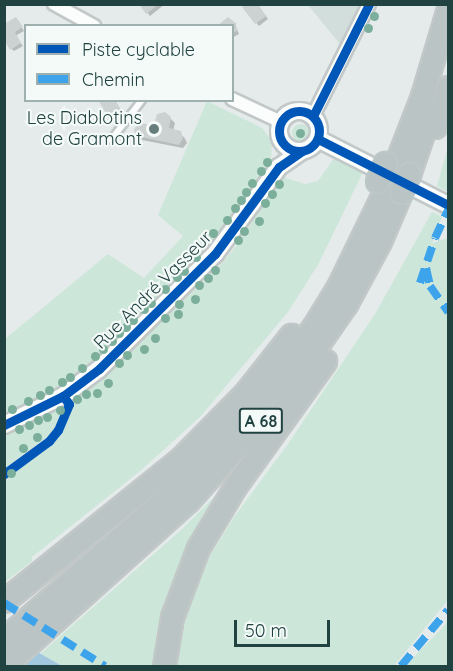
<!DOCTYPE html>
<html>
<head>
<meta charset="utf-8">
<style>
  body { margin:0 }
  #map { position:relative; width:453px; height:671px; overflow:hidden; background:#e5ebea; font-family:Quicksand,sans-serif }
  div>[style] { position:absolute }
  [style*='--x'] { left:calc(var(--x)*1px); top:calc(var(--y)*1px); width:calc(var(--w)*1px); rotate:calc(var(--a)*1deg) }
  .built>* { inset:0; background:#d2dedc }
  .green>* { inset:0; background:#cde6da }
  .round { border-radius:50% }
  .water>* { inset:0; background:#a1c8df }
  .shadow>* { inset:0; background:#0003 }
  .building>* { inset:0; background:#ccd2d1 }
  .roads { filter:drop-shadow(2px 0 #c2c8c7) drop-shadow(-2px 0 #c2c8c7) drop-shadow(0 2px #c2c8c7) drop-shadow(0 -2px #c2c8c7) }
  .lane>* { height:6px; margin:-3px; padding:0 3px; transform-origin:3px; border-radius:3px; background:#fbfcfc }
  .street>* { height:12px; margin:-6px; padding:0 6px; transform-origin:6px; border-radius:6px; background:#fbfcfc }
  .secondary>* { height:16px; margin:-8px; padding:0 8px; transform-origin:8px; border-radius:8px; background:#fbfcfc }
  .secondary>.ring { margin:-8px; padding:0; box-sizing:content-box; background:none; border:16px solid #fbfcfc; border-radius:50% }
  .highway>* { height:21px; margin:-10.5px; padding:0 10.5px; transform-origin:10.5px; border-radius:10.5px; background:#bac4c4 }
  .bridges { filter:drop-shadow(2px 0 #bcc7c7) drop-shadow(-2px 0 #bcc7c7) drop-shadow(0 2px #bcc7c7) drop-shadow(0 -2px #bcc7c7) }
  .highway-bridge>* { height:21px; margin:-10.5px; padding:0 10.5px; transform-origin:10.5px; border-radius:10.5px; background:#bac4c4 }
  .quiet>* { height:8px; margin-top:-4px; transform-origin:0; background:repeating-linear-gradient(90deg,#3da4ec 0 15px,transparent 0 23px) }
  .cycleway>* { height:9px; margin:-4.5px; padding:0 4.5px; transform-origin:4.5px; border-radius:4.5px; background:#0057b8 }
  .cycleway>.ring { margin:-4.5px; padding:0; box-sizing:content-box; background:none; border:9px solid #0057b8; border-radius:50% }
  .trees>* { width:9px; height:9px; margin:-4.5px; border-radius:50%; background:#7baf9b }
  .dots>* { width:16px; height:16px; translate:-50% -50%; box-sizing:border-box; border:3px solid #f4faf8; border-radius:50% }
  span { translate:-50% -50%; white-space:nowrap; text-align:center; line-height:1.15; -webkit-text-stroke:4.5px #f4faf8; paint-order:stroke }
  .shield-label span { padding:2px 4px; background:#f4faf8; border:2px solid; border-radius:4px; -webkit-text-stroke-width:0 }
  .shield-label { font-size:16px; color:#204240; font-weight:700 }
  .poi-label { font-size:18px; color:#204240 }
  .right { translate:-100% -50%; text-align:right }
  .street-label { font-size:18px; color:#204240 }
  .frame { position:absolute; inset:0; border:6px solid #204240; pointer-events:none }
  .legend { position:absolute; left:24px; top:24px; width:210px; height:78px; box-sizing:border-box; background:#f4faf8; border:2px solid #9fb0ae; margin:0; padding:8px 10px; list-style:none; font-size:18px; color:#204240 }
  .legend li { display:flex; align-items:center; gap:12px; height:30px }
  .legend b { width:30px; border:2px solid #9fb0ae }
  .scale { position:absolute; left:234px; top:620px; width:96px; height:27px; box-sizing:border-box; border:3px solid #204240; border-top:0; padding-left:8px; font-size:18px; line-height:21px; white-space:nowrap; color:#204240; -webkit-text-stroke:4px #f4faf8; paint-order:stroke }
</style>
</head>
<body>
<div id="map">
  <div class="built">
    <div style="clip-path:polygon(308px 5px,378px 5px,354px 51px,340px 44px)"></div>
  </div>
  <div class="green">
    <div style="clip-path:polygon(207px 101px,262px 128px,272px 141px,271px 159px,216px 238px,80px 375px,40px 398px,5px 413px,5px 339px,108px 254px,144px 278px,183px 236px,158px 215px)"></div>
    <div class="round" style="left:292px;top:124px;width:18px;height:18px"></div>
    <div style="clip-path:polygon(448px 147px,448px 192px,437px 186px)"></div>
    <div style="clip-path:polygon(334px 158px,363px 172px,319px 263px,288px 312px,200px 417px,139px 472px,32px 557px,32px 561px,5px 582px,5px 480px,50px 445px,70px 416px,72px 399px,109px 371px,217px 269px,234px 249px,283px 177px,305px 184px,318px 181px)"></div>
    <div style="clip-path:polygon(432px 212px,442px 217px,432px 243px,448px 238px,448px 600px,394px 666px,177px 666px,186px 617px,202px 569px,234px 517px,288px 444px,375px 314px)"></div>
    <div style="clip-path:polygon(63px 405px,60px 419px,50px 435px,5px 468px,5px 435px)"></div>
    <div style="clip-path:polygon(225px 486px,167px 602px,160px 625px,155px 666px,62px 666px,40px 654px,181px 530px)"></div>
    <div style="clip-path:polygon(448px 620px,448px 666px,405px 666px,444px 626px)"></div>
  </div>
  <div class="water">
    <div style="clip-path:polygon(4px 633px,62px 666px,11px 666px,5px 663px)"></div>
  </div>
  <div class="shadow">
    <div style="clip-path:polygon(140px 4px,165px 4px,150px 16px)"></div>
    <div style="clip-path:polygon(257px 4px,268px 19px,259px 26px,244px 8px)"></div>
    <div style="clip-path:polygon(18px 21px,24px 31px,15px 36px,23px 46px,14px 51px,4px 41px,4px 26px)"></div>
    <div style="clip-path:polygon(234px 22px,239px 34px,232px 38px,232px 26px)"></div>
    <div style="clip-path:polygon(99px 100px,118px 100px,116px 102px,125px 117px,122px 122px,115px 124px)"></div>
    <div style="clip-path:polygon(170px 118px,175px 123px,173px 131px,184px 137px,187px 143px,183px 148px,142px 140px,137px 136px)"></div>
  </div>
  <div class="building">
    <div style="clip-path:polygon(139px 4px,159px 4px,146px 14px)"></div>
    <div style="clip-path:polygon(246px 4px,258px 4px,266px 16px,255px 24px,242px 7px)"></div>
    <div style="clip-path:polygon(16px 17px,23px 27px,15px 32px,21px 43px,10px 50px,4px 40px,4px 24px)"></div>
    <div style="clip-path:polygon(228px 17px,237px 24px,234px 26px,238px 30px,232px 34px,232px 26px,217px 26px)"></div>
    <div style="clip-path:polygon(98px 100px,115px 100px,121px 112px,118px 118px,110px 120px)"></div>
    <div style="clip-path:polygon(165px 112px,171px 117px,169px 128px,181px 131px,183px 138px,179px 145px,136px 136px,134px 130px,138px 123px,154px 125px,157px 114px)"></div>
  </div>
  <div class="roads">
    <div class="lane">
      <div style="--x:111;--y:140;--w:51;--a:-52.2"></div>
    </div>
    <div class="street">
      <div style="--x:54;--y:4;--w:46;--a:28.8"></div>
      <div style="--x:232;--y:99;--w:54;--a:25.1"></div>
      <div style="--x:313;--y:116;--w:125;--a:-63.4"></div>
    </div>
    <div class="secondary">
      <div class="ring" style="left:279px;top:111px;width:24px;height:24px"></div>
      <div style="--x:318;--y:139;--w:146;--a:26.9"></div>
      <div style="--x:4;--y:425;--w:66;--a:-26.2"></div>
      <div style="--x:63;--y:396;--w:45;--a:-36.9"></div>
      <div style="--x:99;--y:369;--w:163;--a:-44.8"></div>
      <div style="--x:215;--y:254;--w:108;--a:-53.7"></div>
      <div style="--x:279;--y:167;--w:28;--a:-35"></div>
    </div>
    <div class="highway">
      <div style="--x:435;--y:127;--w:42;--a:-72"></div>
      <div style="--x:394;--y:168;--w:77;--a:-68.7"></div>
      <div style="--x:422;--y:96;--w:91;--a:-73.4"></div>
      <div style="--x:409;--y:174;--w:68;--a:-71"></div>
      <div style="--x:4;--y:601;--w:228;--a:-38.9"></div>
      <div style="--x:181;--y:458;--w:93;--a:-45.4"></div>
      <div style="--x:246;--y:392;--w:73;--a:-51.7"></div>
      <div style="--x:4;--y:639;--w:208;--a:-41.1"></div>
      <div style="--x:161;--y:502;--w:69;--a:-43.8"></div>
      <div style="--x:211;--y:454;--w:66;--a:-46.8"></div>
      <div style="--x:256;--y:406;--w:99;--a:-54.1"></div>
      <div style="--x:314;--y:326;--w:46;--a:-58.4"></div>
      <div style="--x:338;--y:287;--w:112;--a:-64.1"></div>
      <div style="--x:4;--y:666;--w:247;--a:-41.9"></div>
      <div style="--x:188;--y:501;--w:141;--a:-48.2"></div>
      <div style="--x:282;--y:396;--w:112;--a:-55.2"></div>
      <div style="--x:346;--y:304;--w:72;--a:-61.6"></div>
      <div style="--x:380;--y:241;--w:53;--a:-66.8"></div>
      <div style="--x:164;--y:666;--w:50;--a:-80.7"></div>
      <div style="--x:172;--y:617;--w:74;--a:-69.4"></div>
      <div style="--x:198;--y:548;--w:74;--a:-58.9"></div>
      <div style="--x:236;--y:485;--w:153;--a:-54.3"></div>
    </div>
  </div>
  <div class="bridges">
    <div class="highway-bridge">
      <div style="--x:377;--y:181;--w:20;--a:-66"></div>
      <div style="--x:401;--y:192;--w:20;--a:-66"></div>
    </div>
  </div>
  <div class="quiet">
    <div style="--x:426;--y:268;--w:18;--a:77"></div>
    <div style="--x:430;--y:286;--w:32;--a:55"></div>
    <div style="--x:420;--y:283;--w:47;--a:-71.6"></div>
    <div style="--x:435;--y:238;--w:31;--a:-65"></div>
    <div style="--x:4;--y:603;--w:119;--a:32"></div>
    <div style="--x:401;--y:666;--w:73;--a:-50"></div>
  </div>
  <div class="cycleway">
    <div class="ring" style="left:279px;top:111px;width:31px;height:31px"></div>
    <div style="--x:313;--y:116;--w:125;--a:-63.4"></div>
    <div style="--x:318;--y:139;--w:146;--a:26.9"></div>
    <div style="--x:4;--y:425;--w:66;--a:-26.2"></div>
    <div style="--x:63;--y:396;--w:45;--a:-36.9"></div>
    <div style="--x:99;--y:369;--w:163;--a:-44.8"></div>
    <div style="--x:215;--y:254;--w:108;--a:-53.7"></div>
    <div style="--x:279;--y:167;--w:28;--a:-35"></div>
    <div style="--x:4;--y:474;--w:56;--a:-36.3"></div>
    <div style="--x:49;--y:441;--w:14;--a:-51"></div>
    <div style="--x:58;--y:430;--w:28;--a:-67"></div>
    <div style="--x:69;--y:404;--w:10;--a:-127"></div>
  </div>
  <div class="trees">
    <div style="left:374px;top:16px"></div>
    <div style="left:368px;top:28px"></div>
    <div style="left:300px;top:133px"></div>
    <div style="left:267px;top:162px"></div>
    <div style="left:261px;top:171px"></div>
    <div style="left:252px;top:183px"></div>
    <div style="left:279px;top:184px"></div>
    <div style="left:246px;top:192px"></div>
    <div style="left:272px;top:194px"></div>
    <div style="left:241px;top:200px"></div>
    <div style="left:265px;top:203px"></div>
    <div style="left:235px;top:208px"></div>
    <div style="left:227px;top:220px"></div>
    <div style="left:259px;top:221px"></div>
    <div style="left:244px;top:231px"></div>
    <div style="left:213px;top:233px"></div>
    <div style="left:238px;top:240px"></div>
    <div style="left:196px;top:257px"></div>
    <div style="left:215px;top:270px"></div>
    <div style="left:184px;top:271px"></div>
    <div style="left:177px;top:277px"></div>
    <div style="left:208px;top:278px"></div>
    <div style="left:199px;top:285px"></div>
    <div style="left:165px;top:289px"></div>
    <div style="left:195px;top:299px"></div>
    <div style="left:151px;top:303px"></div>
    <div style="left:179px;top:304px"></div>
    <div style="left:144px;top:309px"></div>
    <div style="left:178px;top:314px"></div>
    <div style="left:165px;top:318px"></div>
    <div style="left:133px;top:320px"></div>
    <div style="left:126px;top:327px"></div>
    <div style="left:119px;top:333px"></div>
    <div style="left:155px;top:338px"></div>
    <div style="left:112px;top:341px"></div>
    <div style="left:103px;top:349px"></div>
    <div style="left:144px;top:349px"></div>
    <div style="left:127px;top:355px"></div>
    <div style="left:95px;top:356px"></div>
    <div style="left:119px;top:363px"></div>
    <div style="left:82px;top:368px"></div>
    <div style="left:70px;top:377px"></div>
    <div style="left:62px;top:382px"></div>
    <div style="left:108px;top:383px"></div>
    <div style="left:49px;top:390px"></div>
    <div style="left:97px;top:393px"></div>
    <div style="left:86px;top:394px"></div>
    <div style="left:40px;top:395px"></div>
    <div style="left:77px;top:399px"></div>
    <div style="left:28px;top:401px"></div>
    <div style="left:12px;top:409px"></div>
    <div style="left:60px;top:410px"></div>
    <div style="left:47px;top:417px"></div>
    <div style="left:38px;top:420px"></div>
    <div style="left:29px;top:425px"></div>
    <div style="left:19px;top:429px"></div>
    <div style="left:37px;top:437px"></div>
    <div style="left:23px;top:448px"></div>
    <div style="left:11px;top:473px"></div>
  </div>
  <div class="dots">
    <div style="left:154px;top:129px;background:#657d7c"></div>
  </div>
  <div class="shield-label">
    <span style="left:261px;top:421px">A 68</span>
  </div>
  <div class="poi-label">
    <span class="right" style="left:142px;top:129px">Les Diablotins<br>de Gramont</span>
  </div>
  <div class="street-label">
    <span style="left:153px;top:290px;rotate:-45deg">Rue André Vasseur</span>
  </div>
  <div class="frame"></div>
  <ul class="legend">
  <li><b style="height:8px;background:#0057b8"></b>Piste cyclable</li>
  <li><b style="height:8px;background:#3da4ec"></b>Chemin</li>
  </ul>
  <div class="scale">50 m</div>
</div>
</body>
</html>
